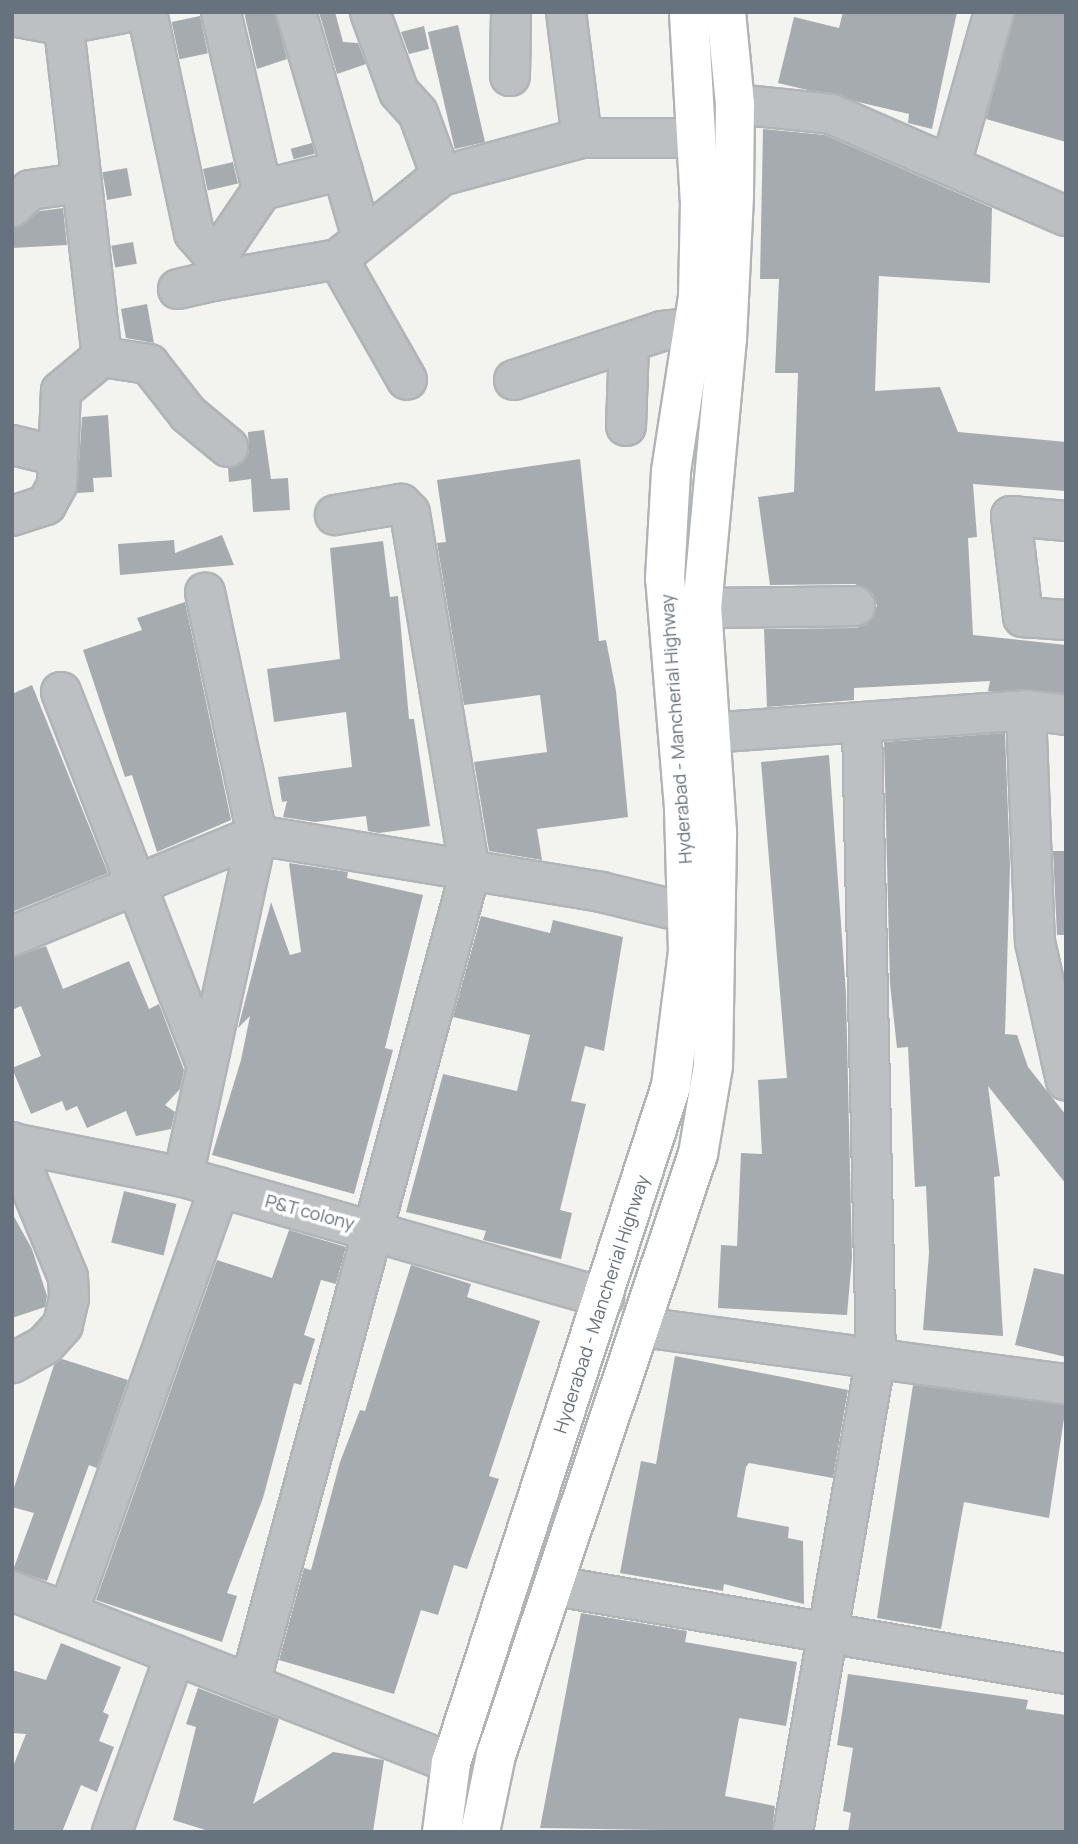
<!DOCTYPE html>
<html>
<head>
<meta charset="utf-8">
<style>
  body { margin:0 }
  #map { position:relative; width:1078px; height:1844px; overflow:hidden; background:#f3f3f0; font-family:Manrope,sans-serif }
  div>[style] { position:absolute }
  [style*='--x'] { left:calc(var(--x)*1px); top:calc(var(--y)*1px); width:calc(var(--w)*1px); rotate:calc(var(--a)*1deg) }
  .building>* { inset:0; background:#a5abaf; transform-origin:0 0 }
  .roads { filter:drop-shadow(2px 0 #b0b4b7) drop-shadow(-2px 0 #b0b4b7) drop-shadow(0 2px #b0b4b7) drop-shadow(0 -2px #b0b4b7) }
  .minor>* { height:38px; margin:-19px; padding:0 19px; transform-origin:19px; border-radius:19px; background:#bdc0c3 }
  .major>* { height:38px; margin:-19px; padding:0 19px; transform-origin:19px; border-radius:19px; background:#fff }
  span { translate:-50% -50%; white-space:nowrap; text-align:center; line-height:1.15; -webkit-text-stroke:7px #fff; paint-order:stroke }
  .street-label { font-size:18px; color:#66727d }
  .frame { position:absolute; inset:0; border:14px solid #66727d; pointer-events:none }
</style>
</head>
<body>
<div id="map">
  <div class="building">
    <div style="clip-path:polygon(244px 12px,275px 12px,287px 59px,257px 69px)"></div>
    <div style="clip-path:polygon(319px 12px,335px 12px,343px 42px,358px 43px,366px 64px,337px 74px)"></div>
    <div style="clip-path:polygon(843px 12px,957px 12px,932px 129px,908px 123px,909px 114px,778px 83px,794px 17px,839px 28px)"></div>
    <div style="clip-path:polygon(1015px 12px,1066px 12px,1066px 142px,986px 119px)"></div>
    <div style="left:200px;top:16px;width:38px;height:29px;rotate:78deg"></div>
    <div style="left:458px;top:25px;width:120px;height:31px;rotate:77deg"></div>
    <div style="clip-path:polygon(424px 26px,429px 49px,409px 54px,401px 32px)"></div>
    <div style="clip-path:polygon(763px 129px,825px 135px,992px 208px,990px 283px,879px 276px,875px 391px,940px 387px,958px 432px,1066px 442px,1066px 491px,973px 484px,977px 537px,968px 538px,973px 635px,1066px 645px,1066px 693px,988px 691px,990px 681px,854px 688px,854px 700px,767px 707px,764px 629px,856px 628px,867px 624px,877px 606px,873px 594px,855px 584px,770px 585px,758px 497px,794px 492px,798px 373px,775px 373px,779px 279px,760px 279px)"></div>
    <div style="left:312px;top:143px;width:11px;height:22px;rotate:75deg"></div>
    <div style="left:233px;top:162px;width:22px;height:31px;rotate:77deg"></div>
    <div style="left:127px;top:168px;width:28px;height:25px;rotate:80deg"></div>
    <div style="clip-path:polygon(63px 208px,67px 245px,12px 248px,12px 228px,40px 211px)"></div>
    <div style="left:133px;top:242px;width:22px;height:22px;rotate:80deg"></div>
    <div style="clip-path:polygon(147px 304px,154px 343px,126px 338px,121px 309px)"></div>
    <div style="clip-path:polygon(108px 415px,112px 477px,93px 478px,94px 492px,77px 493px,82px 417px)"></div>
    <div style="clip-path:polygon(264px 430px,271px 479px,288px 478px,290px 510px,253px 512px,251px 479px,229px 482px,228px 468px,244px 461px,249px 452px,248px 432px)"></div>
    <div style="clip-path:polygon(580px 459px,599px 641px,606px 640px,616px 691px,628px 817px,537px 829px,542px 860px,489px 851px,474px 762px,547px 752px,540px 695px,464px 705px,437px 543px,446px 542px,437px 480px)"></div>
    <div style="clip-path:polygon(222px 535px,234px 565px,120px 575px,118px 544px,174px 540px,175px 553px)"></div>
    <div style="clip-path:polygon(383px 541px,390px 597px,398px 596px,409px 719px,414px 719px,430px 826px,379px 833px,368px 831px,366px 816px,315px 822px,283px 817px,287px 801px,282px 802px,278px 777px,352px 767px,346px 712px,274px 722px,267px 669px,340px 659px,330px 548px)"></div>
    <div style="clip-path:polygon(185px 602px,231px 820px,157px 852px,132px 775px,125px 777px,83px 650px,142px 630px,137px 618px)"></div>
    <div style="clip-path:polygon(32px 685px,108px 873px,12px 912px,12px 694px)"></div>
    <div style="clip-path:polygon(1005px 733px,1010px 866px,1005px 1034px,1017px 1035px,1028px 1067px,1066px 1115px,1066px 1184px,988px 1086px,1000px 1176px,994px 1177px,1003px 1336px,923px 1330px,929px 1253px,926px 1186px,915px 1187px,908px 1047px,897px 1048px,890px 984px,884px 742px)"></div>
    <div style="clip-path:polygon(829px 755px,846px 994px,852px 1258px,847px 1315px,718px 1308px,721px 1245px,737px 1246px,741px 1153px,762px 1154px,758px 1080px,787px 1078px,761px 762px)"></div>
    <div style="clip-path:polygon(1053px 851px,1066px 851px,1066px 935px,1057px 935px)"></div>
    <div style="clip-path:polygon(289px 863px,348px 872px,347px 878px,423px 895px,385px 1048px,393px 1050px,354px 1194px,212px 1155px,241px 1060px,250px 1016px,238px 1028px,271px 902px,290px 955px,301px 952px)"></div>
    <div style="clip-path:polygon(481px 916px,550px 933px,553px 920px,623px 937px,604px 1051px,585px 1046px,571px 1101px,586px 1104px,560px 1210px,572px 1213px,561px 1259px,483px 1240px,486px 1231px,406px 1212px,443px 1074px,517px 1091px,530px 1035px,453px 1017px)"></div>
    <div style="clip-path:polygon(46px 946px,63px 989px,129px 961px,149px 1009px,159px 1004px,184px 1070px,180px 1089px,165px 1105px,175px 1112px,171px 1129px,136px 1136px,126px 1111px,87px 1128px,77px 1106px,66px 1111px,62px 1101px,31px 1114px,12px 1068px,41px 1056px,21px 1006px,12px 1010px,12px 957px)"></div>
    <div style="left:124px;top:1191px;width:54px;height:53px;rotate:14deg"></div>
    <div style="clip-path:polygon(12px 1213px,32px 1249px,47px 1296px,45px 1307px,12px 1318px)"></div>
    <div style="clip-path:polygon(289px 1230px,346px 1247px,336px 1284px,321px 1280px,304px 1335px,315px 1339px,301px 1385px,294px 1383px,263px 1498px,227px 1593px,237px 1596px,222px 1642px,96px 1600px,217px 1260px,272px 1278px)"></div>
    <div style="clip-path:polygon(411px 1265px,471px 1284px,467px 1297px,540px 1321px,489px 1476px,499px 1479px,467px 1569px,454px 1565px,438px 1615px,421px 1610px,394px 1694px,279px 1660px,304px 1568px,311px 1570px,340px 1462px,360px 1410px,365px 1411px)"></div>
    <div style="clip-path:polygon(1034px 1268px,1066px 1275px,1066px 1357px,1015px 1345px)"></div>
    <div style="clip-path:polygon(675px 1356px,848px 1390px,833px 1478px,749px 1463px,746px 1467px,737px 1517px,789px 1527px,788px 1538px,803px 1541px,804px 1604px,724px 1584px,723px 1591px,620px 1573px,641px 1461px,656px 1464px)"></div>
    <div style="clip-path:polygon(62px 1359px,128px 1380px,97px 1468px,89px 1465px,47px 1581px,13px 1570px,34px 1513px,12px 1507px,12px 1494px,54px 1365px)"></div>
    <div style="clip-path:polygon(913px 1385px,1066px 1405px,1049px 1518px,964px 1502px,941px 1629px,877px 1618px)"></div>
    <div style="clip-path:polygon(581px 1613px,687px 1631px,685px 1642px,797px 1662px,786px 1726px,739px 1718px,725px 1796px,775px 1806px,772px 1832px,540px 1828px)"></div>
    <div style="clip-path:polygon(61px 1643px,121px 1667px,103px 1712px,109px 1715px,99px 1741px,114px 1747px,97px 1792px,81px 1785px,62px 1832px,12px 1832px,12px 1769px,26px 1734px,12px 1733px,12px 1670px,46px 1680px)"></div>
    <div style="clip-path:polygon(848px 1674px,1028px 1700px,1026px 1709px,1066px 1715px,1066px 1832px,848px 1832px,851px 1813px,843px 1811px,853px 1748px,837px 1745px)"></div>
    <div style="clip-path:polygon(198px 1688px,279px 1719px,253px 1804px,333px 1752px,384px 1760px,373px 1832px,212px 1832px,173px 1820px,196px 1727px,186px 1724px)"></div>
  </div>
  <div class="roads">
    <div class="minor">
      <div style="--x:147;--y:12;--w:226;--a:78"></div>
      <div style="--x:194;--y:233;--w:33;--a:49"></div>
      <div style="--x:216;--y:258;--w:23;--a:97"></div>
      <div style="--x:213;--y:281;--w:36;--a:167"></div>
      <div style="--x:296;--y:12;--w:234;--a:73.7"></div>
      <div style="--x:370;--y:12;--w:85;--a:70.1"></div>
      <div style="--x:399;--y:92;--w:28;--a:48"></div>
      <div style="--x:418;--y:113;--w:67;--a:69.9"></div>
      <div style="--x:566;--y:12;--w:127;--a:82.8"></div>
      <div style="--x:12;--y:16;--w:49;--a:10.6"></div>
      <div style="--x:60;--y:25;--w:70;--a:-10.7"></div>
      <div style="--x:510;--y:76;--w:64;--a:-89.1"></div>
      <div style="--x:735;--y:104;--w:97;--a:5.9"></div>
      <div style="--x:831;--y:114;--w:256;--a:23.5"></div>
      <div style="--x:951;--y:164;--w:158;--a:-74.2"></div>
      <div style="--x:262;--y:190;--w:83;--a:-13.9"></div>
      <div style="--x:12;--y:207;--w:25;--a:-43"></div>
      <div style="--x:30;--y:190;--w:50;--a:-8"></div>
      <div style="--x:216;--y:258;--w:82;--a:-55.9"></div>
      <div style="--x:262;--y:190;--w:183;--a:-103"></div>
      <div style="--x:338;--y:259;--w:139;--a:60.3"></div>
      <div style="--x:213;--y:281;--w:127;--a:-10"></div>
      <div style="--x:338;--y:259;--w:132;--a:-38.9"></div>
      <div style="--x:441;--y:176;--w:146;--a:-15.1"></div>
      <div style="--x:582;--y:138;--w:112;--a:0"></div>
      <div style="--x:102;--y:357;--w:48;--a:8.5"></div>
      <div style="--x:149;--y:364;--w:63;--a:52"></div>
      <div style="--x:188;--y:414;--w:52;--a:39.5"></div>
      <div style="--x:514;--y:380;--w:156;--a:-18.3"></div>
      <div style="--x:662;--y:331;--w:31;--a:-6"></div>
      <div style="--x:626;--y:426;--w:83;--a:-87.9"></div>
      <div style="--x:12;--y:445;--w:47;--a:13.4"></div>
      <div style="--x:12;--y:516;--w:36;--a:-18"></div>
      <div style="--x:46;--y:505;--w:23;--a:-61"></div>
      <div style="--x:57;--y:485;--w:94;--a:-87.6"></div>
      <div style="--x:61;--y:391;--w:53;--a:-39.7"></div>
      <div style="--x:102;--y:357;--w:347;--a:-96.6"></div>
      <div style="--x:1066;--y:521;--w:55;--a:-174.8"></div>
      <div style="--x:1011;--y:516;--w:102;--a:83.2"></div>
      <div style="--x:1023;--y:617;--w:43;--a:4"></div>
      <div style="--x:702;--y:608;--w:153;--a:-0.7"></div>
      <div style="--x:61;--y:692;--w:401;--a:68.7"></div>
      <div style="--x:1026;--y:710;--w:232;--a:87.8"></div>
      <div style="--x:1035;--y:942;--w:142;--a:77.4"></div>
      <div style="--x:708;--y:733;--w:319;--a:-4.1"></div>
      <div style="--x:1026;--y:710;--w:40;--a:7.1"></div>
      <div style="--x:12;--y:936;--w:265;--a:-22.4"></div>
      <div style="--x:257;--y:835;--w:349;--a:9.4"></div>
      <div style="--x:601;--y:892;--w:89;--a:13.7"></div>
      <div style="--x:12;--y:1142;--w:146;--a:67.5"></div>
      <div style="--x:68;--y:1277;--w:21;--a:87"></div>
      <div style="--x:69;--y:1298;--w:28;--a:103"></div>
      <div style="--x:63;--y:1325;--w:27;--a:132"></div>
      <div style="--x:45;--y:1345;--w:38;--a:151"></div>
      <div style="--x:13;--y:1143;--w:173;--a:11.3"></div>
      <div style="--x:183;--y:1177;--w:438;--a:16"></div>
      <div style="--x:183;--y:1177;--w:350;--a:-77.8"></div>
      <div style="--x:257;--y:835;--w:248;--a:-102.1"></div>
      <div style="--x:642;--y:1327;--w:428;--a:7.7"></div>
      <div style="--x:555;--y:1586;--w:519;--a:9.77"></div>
      <div style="--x:12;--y:1591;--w:471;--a:21.4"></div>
      <div style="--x:68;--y:1613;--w:452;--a:-70.4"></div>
      <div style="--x:250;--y:1684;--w:841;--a:-74.84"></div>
      <div style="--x:470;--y:872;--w:364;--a:-99.5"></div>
      <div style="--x:410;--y:513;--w:13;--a:-135"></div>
      <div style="--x:401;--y:504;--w:67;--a:170.5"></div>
      <div style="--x:112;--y:1832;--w:188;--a:-70.4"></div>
      <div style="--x:793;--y:1832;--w:481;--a:-80.1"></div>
      <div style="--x:876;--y:1358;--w:633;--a:-91.27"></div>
    </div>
    <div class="major">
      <div style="--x:442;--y:1832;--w:70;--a:-82.6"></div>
      <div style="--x:451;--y:1763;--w:712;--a:-72"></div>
      <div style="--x:671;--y:1086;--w:135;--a:-82.8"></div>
      <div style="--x:688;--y:952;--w:144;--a:-91.6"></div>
      <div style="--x:684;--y:808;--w:230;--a:-94.7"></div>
      <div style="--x:665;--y:579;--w:108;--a:-86.8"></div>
      <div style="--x:671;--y:471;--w:176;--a:-81.2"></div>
      <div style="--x:698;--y:297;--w:93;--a:-88.8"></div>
      <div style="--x:700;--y:204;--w:192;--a:-93.3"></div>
      <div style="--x:480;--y:1832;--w:79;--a:-78.3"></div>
      <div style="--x:496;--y:1755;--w:634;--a:-71.42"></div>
      <div style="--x:698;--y:1154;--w:89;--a:-80.3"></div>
      <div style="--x:713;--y:1066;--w:234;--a:-89"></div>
      <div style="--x:717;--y:832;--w:225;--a:-93.8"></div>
      <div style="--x:702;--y:608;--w:270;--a:-84.7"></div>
      <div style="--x:727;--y:339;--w:145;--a:-87.2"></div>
      <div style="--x:734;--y:194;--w:90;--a:-89.4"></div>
      <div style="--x:735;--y:104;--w:92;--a:-95.6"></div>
    </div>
  </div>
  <div class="street-label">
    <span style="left:676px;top:729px;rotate:-94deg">Hyderabad - Mancherial Highway</span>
    <span style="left:310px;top:1212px;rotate:15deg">P&amp;T colony</span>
    <span style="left:601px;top:1304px;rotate:-72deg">Hyderabad - Mancherial Highway</span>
  </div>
  <div class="frame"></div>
</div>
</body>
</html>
